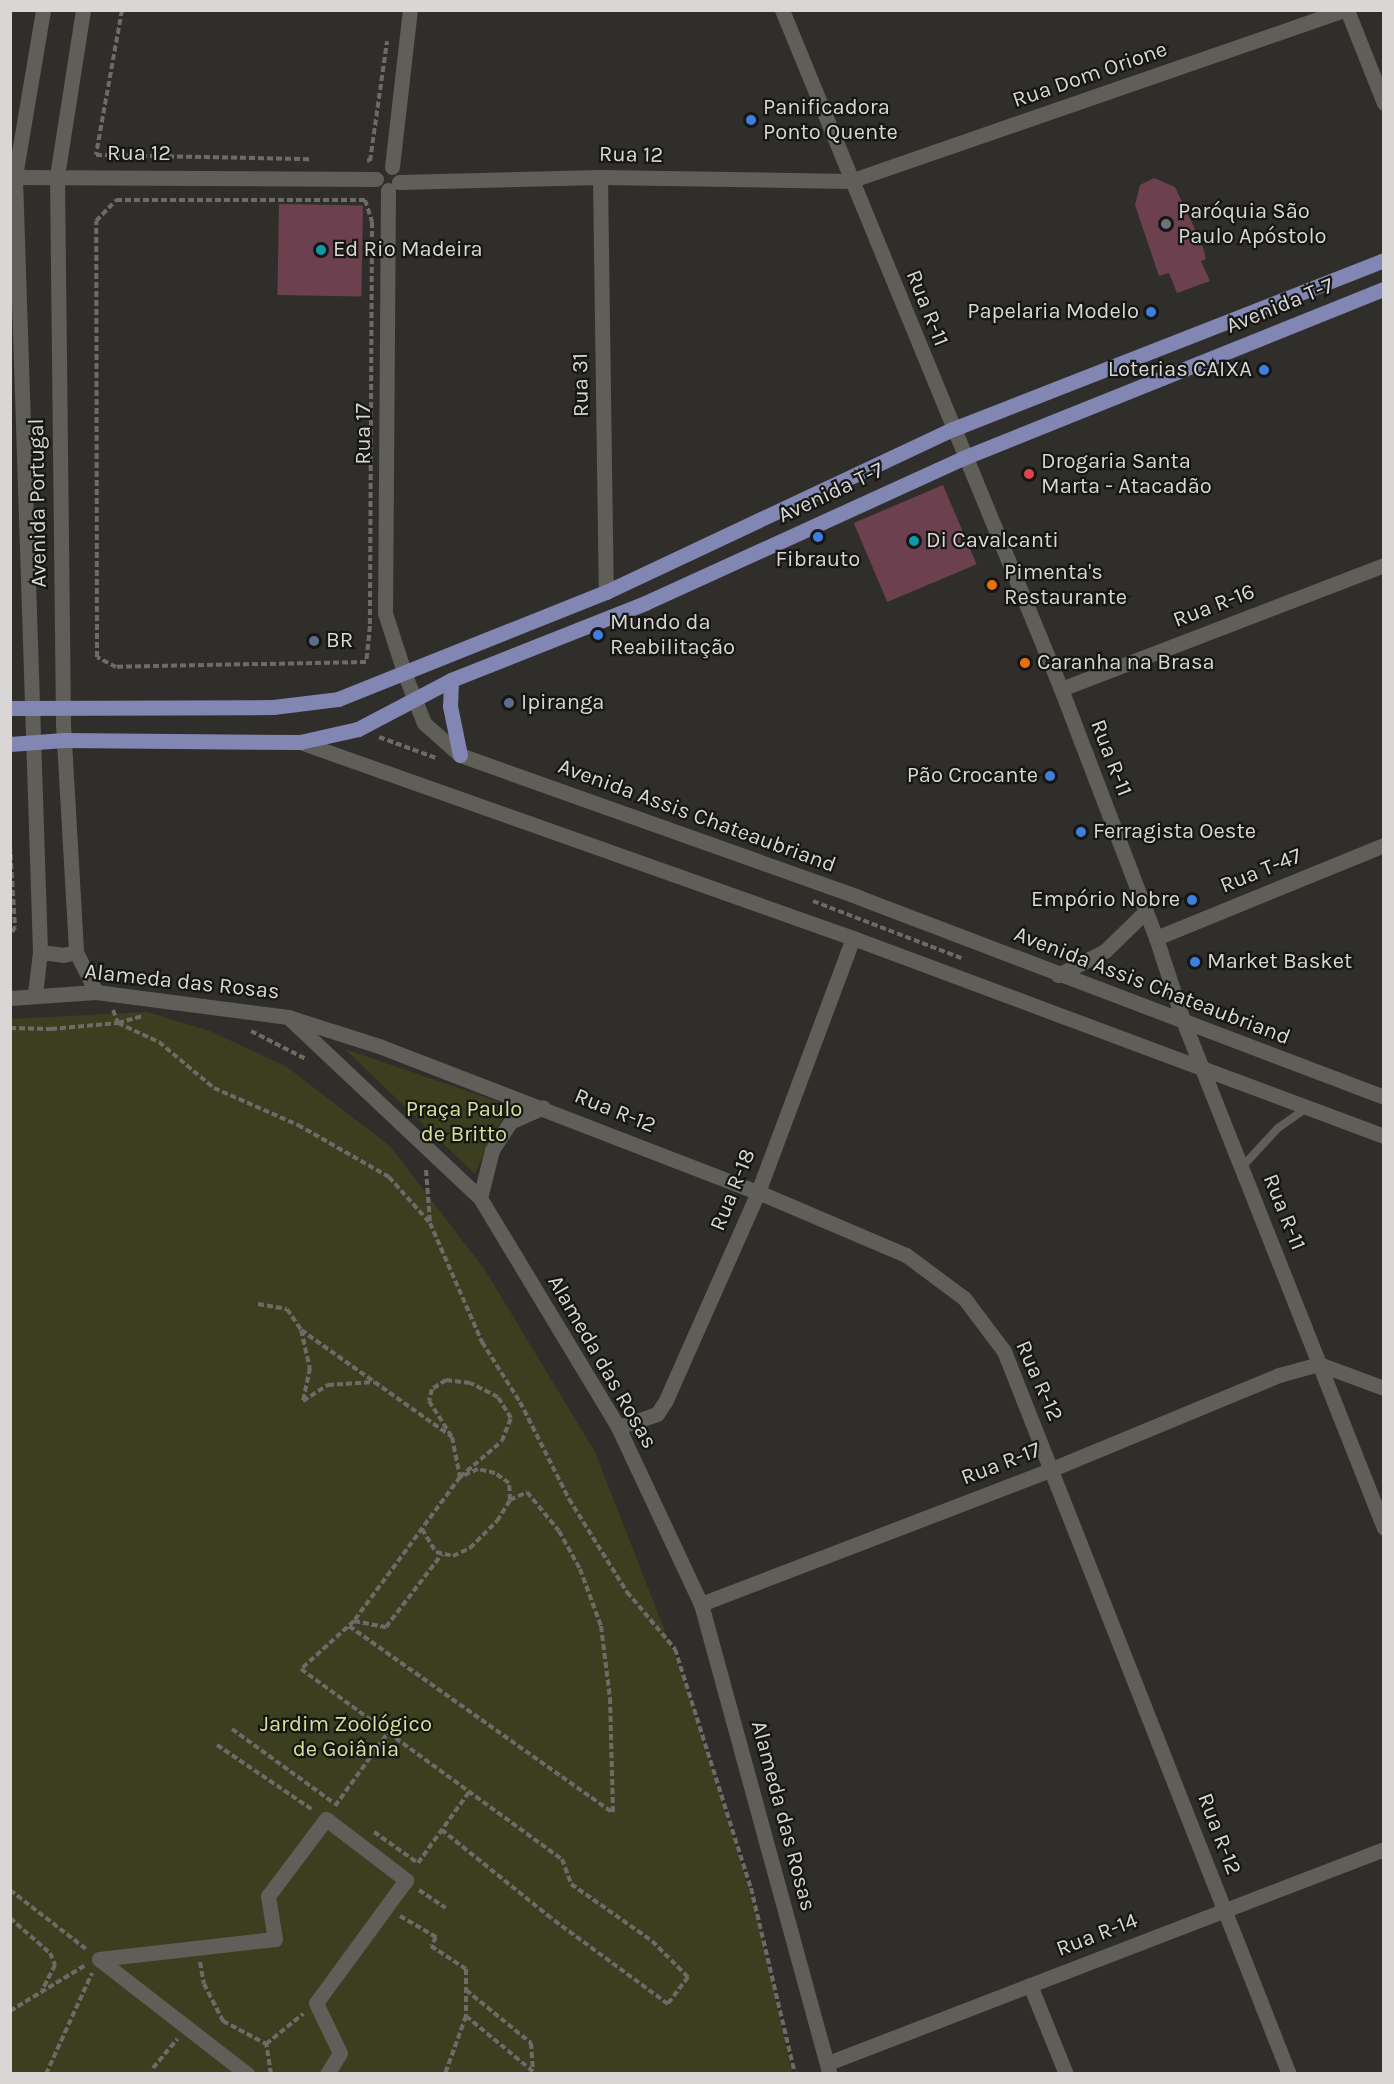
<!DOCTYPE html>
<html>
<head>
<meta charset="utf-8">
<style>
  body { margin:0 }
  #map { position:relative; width:1394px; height:2084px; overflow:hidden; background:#2f2e2a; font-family:Karla,sans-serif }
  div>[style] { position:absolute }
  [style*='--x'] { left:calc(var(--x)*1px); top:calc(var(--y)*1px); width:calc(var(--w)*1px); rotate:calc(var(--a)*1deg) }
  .green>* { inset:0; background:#3b3f1f }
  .building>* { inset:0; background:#6c404e; transform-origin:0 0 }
  .path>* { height:4px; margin-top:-2px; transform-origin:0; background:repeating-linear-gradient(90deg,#6c6b67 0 6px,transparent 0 9px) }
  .lane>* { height:8px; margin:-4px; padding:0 4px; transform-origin:4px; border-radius:4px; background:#5f5e59 }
  .street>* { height:15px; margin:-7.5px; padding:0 7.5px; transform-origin:7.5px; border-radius:7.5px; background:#5f5e59 }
  .secondary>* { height:15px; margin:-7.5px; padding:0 7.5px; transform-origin:7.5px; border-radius:7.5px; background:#5f5e59 }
  .primary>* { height:15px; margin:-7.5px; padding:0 7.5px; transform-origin:7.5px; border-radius:7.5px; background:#8286b3 }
  .dots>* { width:16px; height:16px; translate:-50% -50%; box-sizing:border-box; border:3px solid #161614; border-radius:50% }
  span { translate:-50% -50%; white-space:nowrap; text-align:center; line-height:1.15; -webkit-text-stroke:4.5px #161614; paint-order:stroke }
  .street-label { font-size:22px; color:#d8d7d5 }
  .poi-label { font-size:22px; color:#d8d7d5 }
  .left { translate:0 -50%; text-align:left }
  .right { translate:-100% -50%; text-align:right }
  .park-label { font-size:22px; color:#d6e099 }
  .frame { position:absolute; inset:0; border:12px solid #d8d7d5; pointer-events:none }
</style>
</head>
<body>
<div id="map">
  <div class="green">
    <div style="clip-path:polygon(147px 1012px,210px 1031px,287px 1067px,390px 1146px,485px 1270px,595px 1452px,688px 1690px,759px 1923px,792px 2073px,11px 2073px,11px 1019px)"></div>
    <div style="clip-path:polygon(345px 1049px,511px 1106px,490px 1138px,475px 1174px)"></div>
  </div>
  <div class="building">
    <div style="clip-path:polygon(1154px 178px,1175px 187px,1202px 244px,1206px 259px,1201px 261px,1210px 281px,1177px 293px,1169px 273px,1159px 276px,1135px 205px,1140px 185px)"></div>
    <div style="left:279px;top:204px;width:84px;height:91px;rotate:1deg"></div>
    <div style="left:943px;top:485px;width:86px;height:97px;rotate:67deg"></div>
  </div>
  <div class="path">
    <div style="--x:122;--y:10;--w:147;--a:100.2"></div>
    <div style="--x:96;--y:155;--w:215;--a:1.1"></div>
    <div style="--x:367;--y:160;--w:3;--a:18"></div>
    <div style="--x:370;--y:161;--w:121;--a:-81.9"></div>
    <div style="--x:116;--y:200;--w:249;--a:0"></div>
    <div style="--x:365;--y:200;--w:23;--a:72"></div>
    <div style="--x:372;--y:222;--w:404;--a:90.3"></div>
    <div style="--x:370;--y:626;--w:36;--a:96"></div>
    <div style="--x:366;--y:662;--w:250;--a:178.9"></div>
    <div style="--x:116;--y:667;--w:21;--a:-152"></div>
    <div style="--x:97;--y:657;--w:436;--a:-90.1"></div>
    <div style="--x:96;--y:221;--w:29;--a:-46"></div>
    <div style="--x:379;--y:737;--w:61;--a:20.2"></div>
    <div style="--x:10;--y:845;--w:82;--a:86.5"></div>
    <div style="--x:15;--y:927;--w:10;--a:119"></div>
    <div style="--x:813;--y:901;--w:159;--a:21.1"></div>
    <div style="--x:113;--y:1010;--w:14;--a:69"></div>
    <div style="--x:118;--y:1023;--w:45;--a:24.9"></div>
    <div style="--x:159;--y:1042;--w:72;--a:39.9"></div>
    <div style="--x:214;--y:1088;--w:92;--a:23.8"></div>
    <div style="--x:298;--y:1125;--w:105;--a:29.7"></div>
    <div style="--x:389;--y:1177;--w:62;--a:48.3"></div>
    <div style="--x:430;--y:1223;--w:130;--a:66.4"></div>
    <div style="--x:482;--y:1342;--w:71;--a:57.7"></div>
    <div style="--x:520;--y:1402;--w:109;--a:63.2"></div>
    <div style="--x:569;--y:1499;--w:110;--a:58.1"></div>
    <div style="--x:627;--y:1592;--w:75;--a:49.9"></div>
    <div style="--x:675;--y:1649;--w:251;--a:72.4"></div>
    <div style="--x:751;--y:1888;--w:191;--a:76.7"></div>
    <div style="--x:10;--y:1028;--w:41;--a:1.4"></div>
    <div style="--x:51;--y:1029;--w:67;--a:-5.1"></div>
    <div style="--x:118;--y:1023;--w:26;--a:-16"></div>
    <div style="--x:251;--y:1031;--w:62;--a:27"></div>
    <div style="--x:426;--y:1170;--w:52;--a:85.6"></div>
    <div style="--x:258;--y:1304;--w:29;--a:10"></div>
    <div style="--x:287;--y:1309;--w:25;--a:56"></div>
    <div style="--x:301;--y:1330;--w:39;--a:77"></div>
    <div style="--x:310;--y:1368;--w:34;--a:102"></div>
    <div style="--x:303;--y:1401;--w:30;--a:-33"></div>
    <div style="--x:328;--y:1385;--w:46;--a:-3.7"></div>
    <div style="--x:301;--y:1330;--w:185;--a:35.3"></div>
    <div style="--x:452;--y:1437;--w:41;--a:78.7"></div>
    <div style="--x:460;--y:1477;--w:55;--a:-40.6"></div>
    <div style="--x:502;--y:1441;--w:25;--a:-69"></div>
    <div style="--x:511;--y:1418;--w:25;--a:-122"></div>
    <div style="--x:498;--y:1397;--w:31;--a:-153"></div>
    <div style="--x:470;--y:1383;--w:24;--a:-173"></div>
    <div style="--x:446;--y:1380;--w:17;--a:147"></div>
    <div style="--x:432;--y:1389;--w:12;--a:104"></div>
    <div style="--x:429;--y:1401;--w:43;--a:57.4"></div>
    <div style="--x:510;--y:1500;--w:19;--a:-25"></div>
    <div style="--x:527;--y:1492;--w:50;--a:50.6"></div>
    <div style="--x:559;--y:1531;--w:43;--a:61.1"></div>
    <div style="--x:580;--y:1569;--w:61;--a:69.8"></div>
    <div style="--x:601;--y:1626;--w:73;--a:82.9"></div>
    <div style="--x:610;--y:1698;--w:115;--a:88.5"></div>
    <div style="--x:422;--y:1529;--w:27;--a:59"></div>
    <div style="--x:436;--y:1552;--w:17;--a:13"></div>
    <div style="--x:453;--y:1556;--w:19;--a:-25"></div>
    <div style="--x:470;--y:1548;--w:38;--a:-45"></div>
    <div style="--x:497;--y:1521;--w:25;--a:-58"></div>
    <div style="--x:510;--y:1500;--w:17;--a:-93"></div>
    <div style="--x:509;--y:1483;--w:17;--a:-144"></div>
    <div style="--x:495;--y:1473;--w:17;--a:-167"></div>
    <div style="--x:478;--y:1469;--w:20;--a:156"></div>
    <div style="--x:460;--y:1477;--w:179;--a:126.4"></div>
    <div style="--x:354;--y:1621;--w:72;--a:137.8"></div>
    <div style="--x:301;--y:1669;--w:323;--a:36.1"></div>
    <div style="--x:562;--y:1859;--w:27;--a:70"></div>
    <div style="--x:571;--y:1884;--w:99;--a:35.1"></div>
    <div style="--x:652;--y:1941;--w:51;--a:45"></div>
    <div style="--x:688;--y:1977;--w:34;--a:127"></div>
    <div style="--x:668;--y:2004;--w:145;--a:-143.7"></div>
    <div style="--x:551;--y:1918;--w:140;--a:-141.1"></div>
    <div style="--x:354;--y:1621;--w:33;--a:11"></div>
    <div style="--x:386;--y:1627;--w:92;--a:-52.5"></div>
    <div style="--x:349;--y:1626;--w:324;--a:35.3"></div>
    <div style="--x:232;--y:1729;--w:126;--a:36"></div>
    <div style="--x:217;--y:1745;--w:116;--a:34.1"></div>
    <div style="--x:335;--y:1806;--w:89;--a:-54.2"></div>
    <div style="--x:374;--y:1832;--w:54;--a:35.2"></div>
    <div style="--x:418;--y:1863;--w:87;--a:-54.3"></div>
    <div style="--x:10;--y:1890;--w:96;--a:37.8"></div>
    <div style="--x:419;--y:1890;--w:32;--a:34"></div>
    <div style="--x:400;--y:1916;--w:42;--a:30.3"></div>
    <div style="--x:436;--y:1937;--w:10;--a:119"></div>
    <div style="--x:431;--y:1946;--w:42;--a:33.3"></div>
    <div style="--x:466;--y:1969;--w:47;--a:90"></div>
    <div style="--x:466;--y:2016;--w:62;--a:109.9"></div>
    <div style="--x:10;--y:1918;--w:53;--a:41.2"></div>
    <div style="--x:50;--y:1953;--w:13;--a:67"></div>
    <div style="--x:55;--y:1965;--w:28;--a:117"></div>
    <div style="--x:200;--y:1962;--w:22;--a:80"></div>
    <div style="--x:204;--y:1984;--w:42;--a:62.8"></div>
    <div style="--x:223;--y:2021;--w:49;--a:28.1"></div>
    <div style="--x:466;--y:1990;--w:84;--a:39.2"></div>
    <div style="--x:531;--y:2043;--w:26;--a:86"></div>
    <div style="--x:10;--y:2011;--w:87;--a:-31.3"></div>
    <div style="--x:466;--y:2016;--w:91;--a:39.6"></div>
    <div style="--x:153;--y:2068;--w:38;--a:-50"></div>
    <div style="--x:46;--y:2074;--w:111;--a:-65.5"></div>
    <div style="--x:271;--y:2074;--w:30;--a:-99"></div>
    <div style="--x:266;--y:2044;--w:48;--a:-39"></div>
  </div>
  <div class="lane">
    <div style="--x:1242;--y:1167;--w:53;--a:-47.3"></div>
    <div style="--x:1278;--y:1128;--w:35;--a:-35"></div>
  </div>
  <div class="street">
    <div style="--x:782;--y:10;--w:734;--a:67.66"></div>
    <div style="--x:1061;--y:689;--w:267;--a:69.1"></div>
    <div style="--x:1156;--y:938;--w:89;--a:71.8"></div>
    <div style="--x:1184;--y:1023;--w:543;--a:68.39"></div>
    <div style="--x:1347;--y:10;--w:100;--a:68.3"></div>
    <div style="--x:392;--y:167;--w:158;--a:-83.5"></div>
    <div style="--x:10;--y:177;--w:366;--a:0.3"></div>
    <div style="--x:600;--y:177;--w:415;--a:89.2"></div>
    <div style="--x:399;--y:182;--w:201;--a:-1.4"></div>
    <div style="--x:600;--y:177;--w:250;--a:0.9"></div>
    <div style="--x:850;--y:181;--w:523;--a:-19.09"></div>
    <div style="--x:388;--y:190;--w:423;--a:90.4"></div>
    <div style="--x:385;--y:613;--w:65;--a:72.1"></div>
    <div style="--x:1061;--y:689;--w:346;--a:-21"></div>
    <div style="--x:1156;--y:938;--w:246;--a:-22.2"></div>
    <div style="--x:288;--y:1017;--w:96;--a:17.7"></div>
    <div style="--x:379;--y:1046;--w:406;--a:21.1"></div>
    <div style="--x:758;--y:1192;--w:161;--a:23.1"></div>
    <div style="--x:906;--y:1255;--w:72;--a:36.6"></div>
    <div style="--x:964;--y:1298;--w:66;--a:53"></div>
    <div style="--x:1004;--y:1351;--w:777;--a:68.49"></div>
    <div style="--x:618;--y:1427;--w:41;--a:-18.4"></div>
    <div style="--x:657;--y:1414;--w:17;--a:-57"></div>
    <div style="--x:666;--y:1400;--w:227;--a:-66.1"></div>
    <div style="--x:758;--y:1192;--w:271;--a:-69.5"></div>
    <div style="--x:701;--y:1604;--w:376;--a:-21"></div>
    <div style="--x:1052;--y:1469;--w:246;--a:-22.5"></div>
    <div style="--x:1279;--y:1375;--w:41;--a:-15.4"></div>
    <div style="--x:1319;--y:1364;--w:69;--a:20.3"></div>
    <div style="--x:1030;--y:1985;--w:96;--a:68"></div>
    <div style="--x:828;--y:2063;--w:596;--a:-21.05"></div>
    <div style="--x:247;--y:2074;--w:187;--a:-142.2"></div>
    <div style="--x:99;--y:1959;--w:177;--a:-6.5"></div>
    <div style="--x:275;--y:1939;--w:44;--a:-99.2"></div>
    <div style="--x:268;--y:1896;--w:96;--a:-53"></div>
    <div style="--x:326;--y:1819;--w:101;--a:37.3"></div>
    <div style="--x:406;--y:1880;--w:152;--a:126.2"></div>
    <div style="--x:316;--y:2003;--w:55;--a:64.4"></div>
    <div style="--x:340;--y:2053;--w:25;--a:122"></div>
  </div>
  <div class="secondary">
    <div style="--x:83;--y:10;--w:168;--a:98.9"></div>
    <div style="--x:57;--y:176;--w:548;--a:89.37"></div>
    <div style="--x:63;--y:724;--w:228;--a:86.7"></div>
    <div style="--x:76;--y:952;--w:45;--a:63.4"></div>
    <div style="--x:405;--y:675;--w:52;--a:68.4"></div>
    <div style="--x:424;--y:723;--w:48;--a:41.6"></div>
    <div style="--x:460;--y:755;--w:423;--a:19.6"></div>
    <div style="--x:858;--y:897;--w:563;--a:20.82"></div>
    <div style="--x:300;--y:742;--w:587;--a:19.52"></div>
    <div style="--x:853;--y:938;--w:567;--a:20.45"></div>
    <div style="--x:40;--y:952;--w:23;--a:7"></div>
    <div style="--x:63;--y:955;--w:13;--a:-13"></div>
    <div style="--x:1058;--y:975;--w:53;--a:-27.1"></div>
    <div style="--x:1105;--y:951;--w:57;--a:-44.3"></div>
    <div style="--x:35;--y:994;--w:42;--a:-83.2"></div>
    <div style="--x:40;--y:952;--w:776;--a:-91.85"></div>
    <div style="--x:15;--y:176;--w:168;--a:-80.4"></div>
    <div style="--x:10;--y:998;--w:86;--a:-4"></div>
    <div style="--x:96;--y:992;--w:194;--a:7.4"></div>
    <div style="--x:288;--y:1017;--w:264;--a:43.3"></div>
    <div style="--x:480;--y:1198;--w:267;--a:58.9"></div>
    <div style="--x:618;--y:1427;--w:195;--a:64.9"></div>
    <div style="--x:701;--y:1604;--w:487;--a:74.7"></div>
    <div style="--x:480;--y:1198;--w:49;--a:-76"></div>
    <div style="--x:492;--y:1150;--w:33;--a:-57"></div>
    <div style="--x:510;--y:1122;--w:36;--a:-24"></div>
  </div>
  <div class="primary">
    <div style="--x:451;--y:680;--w:26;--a:92"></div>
    <div style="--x:450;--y:706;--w:50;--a:78.5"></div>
    <div style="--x:10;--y:708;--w:263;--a:-0.2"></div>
    <div style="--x:273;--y:707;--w:65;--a:-7"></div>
    <div style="--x:338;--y:699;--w:289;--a:-21.8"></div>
    <div style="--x:606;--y:592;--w:383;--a:-25.2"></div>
    <div style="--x:953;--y:429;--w:463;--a:-21.4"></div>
    <div style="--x:10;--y:744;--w:54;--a:-4.2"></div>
    <div style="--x:64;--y:740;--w:236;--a:0.5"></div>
    <div style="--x:300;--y:742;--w:59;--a:-12.6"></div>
    <div style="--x:358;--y:729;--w:105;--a:-27.8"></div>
    <div style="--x:451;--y:680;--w:209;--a:-21.6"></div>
    <div style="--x:645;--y:603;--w:349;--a:-24.5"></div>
    <div style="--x:963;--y:458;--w:454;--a:-21.9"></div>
  </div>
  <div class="dots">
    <div style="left:751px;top:120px;background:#3f7fe0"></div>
    <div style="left:1166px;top:224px;background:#6b7280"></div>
    <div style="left:321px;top:250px;background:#0f9aa8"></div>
    <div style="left:1151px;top:312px;background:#3f7fe0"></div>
    <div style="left:1264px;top:370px;background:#3f7fe0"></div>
    <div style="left:1029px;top:474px;background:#e0444e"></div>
    <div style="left:818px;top:537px;background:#3f7fe0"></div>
    <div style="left:914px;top:541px;background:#0f9aa8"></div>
    <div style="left:992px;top:585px;background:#e8710a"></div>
    <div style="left:598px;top:635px;background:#3f7fe0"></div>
    <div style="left:314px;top:641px;background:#5c6f8a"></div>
    <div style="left:1025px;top:663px;background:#e8710a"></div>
    <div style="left:509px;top:703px;background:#5c6f8a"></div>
    <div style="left:1050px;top:776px;background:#3f7fe0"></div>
    <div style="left:1081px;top:832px;background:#3f7fe0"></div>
    <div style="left:1192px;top:900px;background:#3f7fe0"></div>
    <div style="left:1195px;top:962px;background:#3f7fe0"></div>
  </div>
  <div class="street-label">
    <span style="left:1090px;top:75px;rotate:-19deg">Rua Dom Orione</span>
    <span style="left:139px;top:154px">Rua 12</span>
    <span style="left:631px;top:155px;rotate:1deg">Rua 12</span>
    <span style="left:1280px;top:306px;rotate:-22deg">Avenida T-7</span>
    <span style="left:927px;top:308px;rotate:68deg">Rua R-11</span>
    <span style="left:581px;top:385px;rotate:-91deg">Rua 31</span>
    <span style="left:364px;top:434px;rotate:-90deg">Rua 17</span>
    <span style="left:831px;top:493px;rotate:-25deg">Avenida T-7</span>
    <span style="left:38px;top:503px;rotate:-91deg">Avenida Portugal</span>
    <span style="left:1214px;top:606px;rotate:-21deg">Rua R-16</span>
    <span style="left:1111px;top:758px;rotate:69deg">Rua R-11</span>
    <span style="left:697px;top:816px;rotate:20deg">Avenida Assis Chateaubriand</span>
    <span style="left:1261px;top:871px;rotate:-22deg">Rua T-47</span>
    <span style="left:182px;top:982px;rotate:6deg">Alameda das Rosas</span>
    <span style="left:1152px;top:986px;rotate:21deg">Avenida Assis Chateaubriand</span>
    <span style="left:615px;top:1111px;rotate:22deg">Rua R-12</span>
    <span style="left:733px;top:1190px;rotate:-68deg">Rua R-18</span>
    <span style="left:1284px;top:1212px;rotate:68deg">Rua R-11</span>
    <span style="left:602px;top:1362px;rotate:60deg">Alameda das Rosas</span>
    <span style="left:1039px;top:1381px;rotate:66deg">Rua R-12</span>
    <span style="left:1001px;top:1464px;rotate:-21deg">Rua R-17</span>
    <span style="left:783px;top:1816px;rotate:75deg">Alameda das Rosas</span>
    <span style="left:1219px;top:1834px;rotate:69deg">Rua R-12</span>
    <span style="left:1097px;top:1935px;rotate:-21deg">Rua R-14</span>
  </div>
  <div class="poi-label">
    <span class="left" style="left:763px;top:120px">Panificadora<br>Ponto Quente</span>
    <span class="left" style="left:1178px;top:224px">Paróquia São<br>Paulo Apóstolo</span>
    <span class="left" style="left:333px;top:250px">Ed Rio Madeira</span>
    <span class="right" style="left:1139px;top:312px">Papelaria Modelo</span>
    <span class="right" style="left:1252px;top:370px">Loterias CAIXA</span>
    <span class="left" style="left:1041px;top:474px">Drogaria Santa<br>Marta - Atacadão</span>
    <span class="left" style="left:926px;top:541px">Di Cavalcanti</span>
    <span style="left:818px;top:560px">Fibrauto</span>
    <span class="left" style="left:1004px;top:585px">Pimenta's<br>Restaurante</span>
    <span class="left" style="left:610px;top:635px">Mundo da<br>Reabilitação</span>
    <span class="left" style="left:326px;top:641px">BR</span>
    <span class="left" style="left:1037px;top:663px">Caranha na Brasa</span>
    <span class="left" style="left:521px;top:703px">Ipiranga</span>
    <span class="right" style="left:1038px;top:776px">Pão Crocante</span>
    <span class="left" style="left:1093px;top:832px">Ferragista Oeste</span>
    <span class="right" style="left:1180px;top:900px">Empório Nobre</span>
    <span class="left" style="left:1207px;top:962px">Market Basket</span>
  </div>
  <div class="park-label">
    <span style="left:464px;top:1122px">Praça Paulo<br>de Britto</span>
    <span style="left:346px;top:1737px">Jardim Zoológico<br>de Goiânia</span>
  </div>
  <div class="frame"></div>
</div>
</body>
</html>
